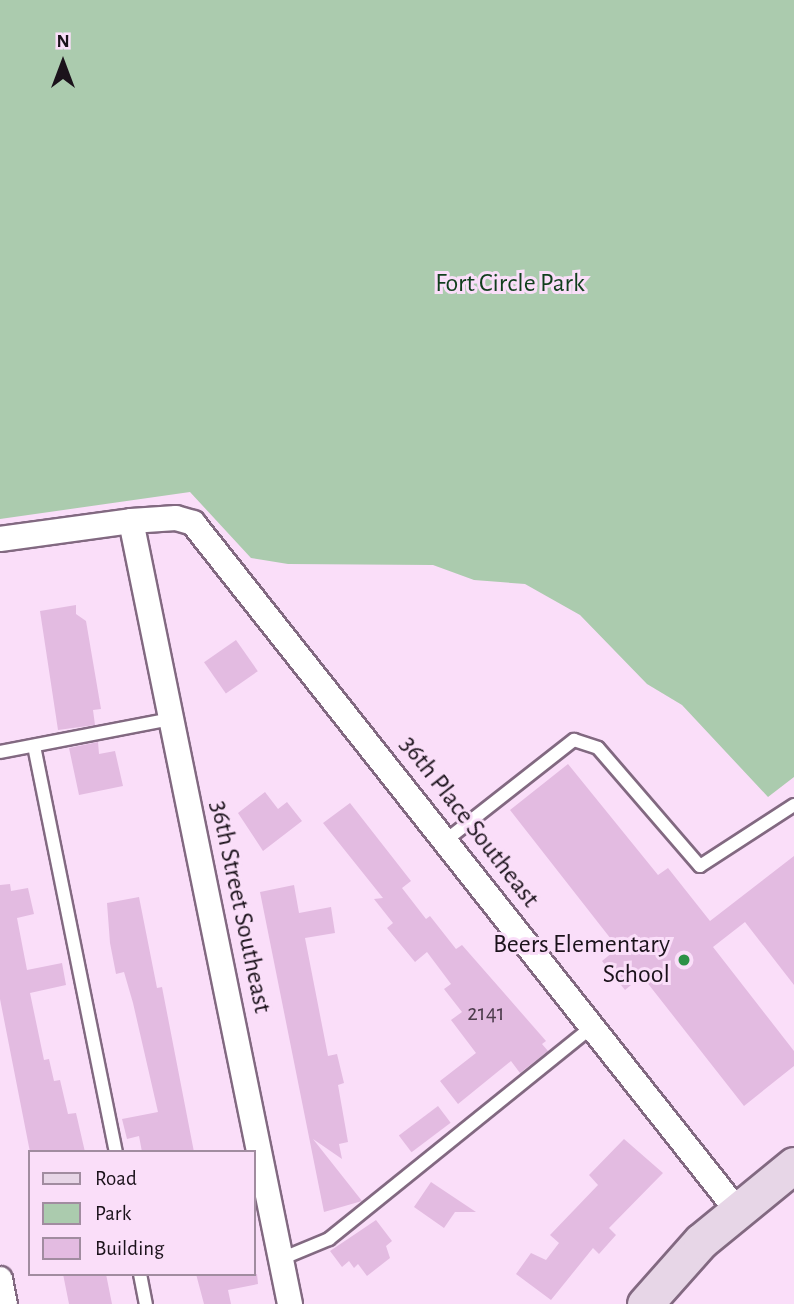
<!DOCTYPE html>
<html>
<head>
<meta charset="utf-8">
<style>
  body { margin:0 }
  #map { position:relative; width:794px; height:1304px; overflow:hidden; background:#fadef9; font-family:"Alegreya Sans",sans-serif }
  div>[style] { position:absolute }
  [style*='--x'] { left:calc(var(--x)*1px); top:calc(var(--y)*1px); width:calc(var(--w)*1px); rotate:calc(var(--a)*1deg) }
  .green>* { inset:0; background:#abcbae }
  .building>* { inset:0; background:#e3bbe1; transform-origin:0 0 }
  .roads { filter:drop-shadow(2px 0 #826981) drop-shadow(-2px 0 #826981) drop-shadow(0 2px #826981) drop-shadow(0 -2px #826981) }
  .lane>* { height:12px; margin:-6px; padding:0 6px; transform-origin:6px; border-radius:6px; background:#fff }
  .street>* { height:24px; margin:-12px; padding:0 12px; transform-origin:12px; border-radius:12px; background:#fff }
  .secondary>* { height:35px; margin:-17.5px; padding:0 17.5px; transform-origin:17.5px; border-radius:17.5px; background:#e7d6e7 }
  .dots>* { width:19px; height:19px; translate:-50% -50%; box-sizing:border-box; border:4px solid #fadef9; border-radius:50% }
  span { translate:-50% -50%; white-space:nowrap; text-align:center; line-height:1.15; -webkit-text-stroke:6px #fadef9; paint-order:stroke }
  .number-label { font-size:23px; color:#4d3c4c }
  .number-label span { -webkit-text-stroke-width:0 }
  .park-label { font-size:26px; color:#103f1c }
  .street-label { font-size:26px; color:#1b121b }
  .poi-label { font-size:26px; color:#1b121b }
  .right { translate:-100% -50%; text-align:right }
  .legend { position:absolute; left:28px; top:1150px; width:228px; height:126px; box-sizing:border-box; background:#fadef9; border:2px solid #a18ca0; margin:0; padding:9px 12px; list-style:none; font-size:21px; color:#1b121b }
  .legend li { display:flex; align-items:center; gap:14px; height:35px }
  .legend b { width:35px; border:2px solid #a18ca0 }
  .north { position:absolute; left:28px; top:28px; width:70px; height:70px; -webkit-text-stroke:5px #fadef9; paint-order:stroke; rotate:0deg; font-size:19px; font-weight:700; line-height:28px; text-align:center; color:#1b121b }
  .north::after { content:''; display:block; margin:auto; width:24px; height:32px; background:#1b121b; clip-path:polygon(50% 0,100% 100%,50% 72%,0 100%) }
</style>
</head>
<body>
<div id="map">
  <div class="green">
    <div style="clip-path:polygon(0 0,794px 0,794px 777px,768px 797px,682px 705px,647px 684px,580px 615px,525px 584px,474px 580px,433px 565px,288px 564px,251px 558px,190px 492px,0 519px)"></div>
  </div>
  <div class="building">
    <div style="clip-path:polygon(76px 605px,76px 614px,86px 621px,101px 709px,93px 710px,95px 725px,58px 730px,40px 611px)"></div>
    <div style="left:236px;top:640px;width:38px;height:39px;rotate:55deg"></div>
    <div style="clip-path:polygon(98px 742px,99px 754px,115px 751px,123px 786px,79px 795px,69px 748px)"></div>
    <div style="clip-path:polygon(568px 764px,658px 875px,668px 868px,710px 921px,794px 856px,794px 985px,745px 922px,713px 947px,794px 1051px,794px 1066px,744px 1106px,642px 976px,625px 990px,602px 961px,618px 948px,510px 810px)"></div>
    <div style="clip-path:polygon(265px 792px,278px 809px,287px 802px,302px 821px,263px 851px,238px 813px)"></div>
    <div style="clip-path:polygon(350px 803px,411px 881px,402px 888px,426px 919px,430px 916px,456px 949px,462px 945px,546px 1041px,542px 1044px,548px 1051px,520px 1073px,511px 1061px,458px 1104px,440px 1081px,476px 1053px,451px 1020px,462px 1012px,444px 989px,451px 984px,427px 952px,415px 962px,387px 928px,393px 923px,374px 899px,383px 898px,323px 823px)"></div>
    <div style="clip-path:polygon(10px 884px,11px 891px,28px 888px,34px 914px,17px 918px,27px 970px,62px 963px,66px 985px,30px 993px,44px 1060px,49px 1059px,54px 1081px,60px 1080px,68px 1114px,76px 1113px,85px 1152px,30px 1152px,0 999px,0 885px)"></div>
    <div style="clip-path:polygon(294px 885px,299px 913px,331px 907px,335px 933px,305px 938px,328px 1056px,337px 1054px,344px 1083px,338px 1085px,348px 1142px,339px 1144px,342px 1159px,313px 1139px,362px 1201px,324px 1212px,260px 892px)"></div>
    <div style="clip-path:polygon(139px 897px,157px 988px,162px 987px,194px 1152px,142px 1152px,139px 1136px,127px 1139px,122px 1119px,158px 1112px,133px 1003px,124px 972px,116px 974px,110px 943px,107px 903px)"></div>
    <div style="left:438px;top:1106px;width:21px;height:49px;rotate:53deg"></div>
    <div style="clip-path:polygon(624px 1139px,663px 1173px,609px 1228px,616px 1235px,599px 1254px,593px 1248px,551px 1300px,516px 1274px,531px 1253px,546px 1260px,559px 1243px,550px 1235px,598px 1185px,589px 1175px)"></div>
    <div style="clip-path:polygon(431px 1182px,476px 1212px,455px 1212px,444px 1228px,414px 1207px)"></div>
    <div style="clip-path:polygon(376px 1220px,392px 1241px,386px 1246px,390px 1258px,367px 1276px,358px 1264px,354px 1268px,349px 1261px,342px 1267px,330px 1251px)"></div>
    <div style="clip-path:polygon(63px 1274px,106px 1274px,112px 1304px,69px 1304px)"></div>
    <div style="clip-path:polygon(196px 1274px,257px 1274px,258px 1284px,228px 1290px,231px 1304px,204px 1304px)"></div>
  </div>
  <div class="roads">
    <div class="lane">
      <div style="--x:34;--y:746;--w:414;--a:78.6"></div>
      <div style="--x:0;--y:752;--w:174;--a:-10.9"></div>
      <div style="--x:445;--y:841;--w:164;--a:-38.1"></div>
      <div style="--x:574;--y:740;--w:25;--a:18"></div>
      <div style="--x:598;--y:748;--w:156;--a:49.2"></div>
      <div style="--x:700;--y:866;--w:112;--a:-33"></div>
      <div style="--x:281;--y:1259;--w:52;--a:-22.6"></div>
      <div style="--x:329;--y:1239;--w:339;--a:-38.9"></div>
      <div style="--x:140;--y:1274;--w:31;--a:79"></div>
    </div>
    <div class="street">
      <div style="--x:131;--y:521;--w:799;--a:78.52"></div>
      <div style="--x:0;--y:539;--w:132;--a:-7.8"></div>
      <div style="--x:131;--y:521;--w:45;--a:-3.8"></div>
      <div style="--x:176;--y:518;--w:18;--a:16"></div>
      <div style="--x:193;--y:523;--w:875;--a:51.64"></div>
      <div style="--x:0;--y:1279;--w:25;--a:79"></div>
    </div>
    <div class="secondary">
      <div style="--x:645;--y:1304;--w:84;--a:-48.4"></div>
      <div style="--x:701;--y:1241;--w:120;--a:-39.3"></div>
    </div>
  </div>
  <div class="dots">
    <div style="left:684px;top:960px;background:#2d9147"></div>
  </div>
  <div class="number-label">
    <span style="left:486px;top:1014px">2141</span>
  </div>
  <div class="park-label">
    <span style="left:510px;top:284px">Fort Circle Park</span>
  </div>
  <div class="street-label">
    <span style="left:469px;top:822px;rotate:52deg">36th Place Southeast</span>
    <span style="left:240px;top:907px;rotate:78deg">36th Street Southeast</span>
  </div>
  <div class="poi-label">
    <span class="right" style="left:670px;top:960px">Beers Elementary<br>School</span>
  </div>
  <ul class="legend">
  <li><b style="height:9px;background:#e7d6e7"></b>Road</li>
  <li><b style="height:19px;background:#abcbae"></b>Park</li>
  <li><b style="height:19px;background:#e3bbe1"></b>Building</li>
  </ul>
  <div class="north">N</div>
</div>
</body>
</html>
